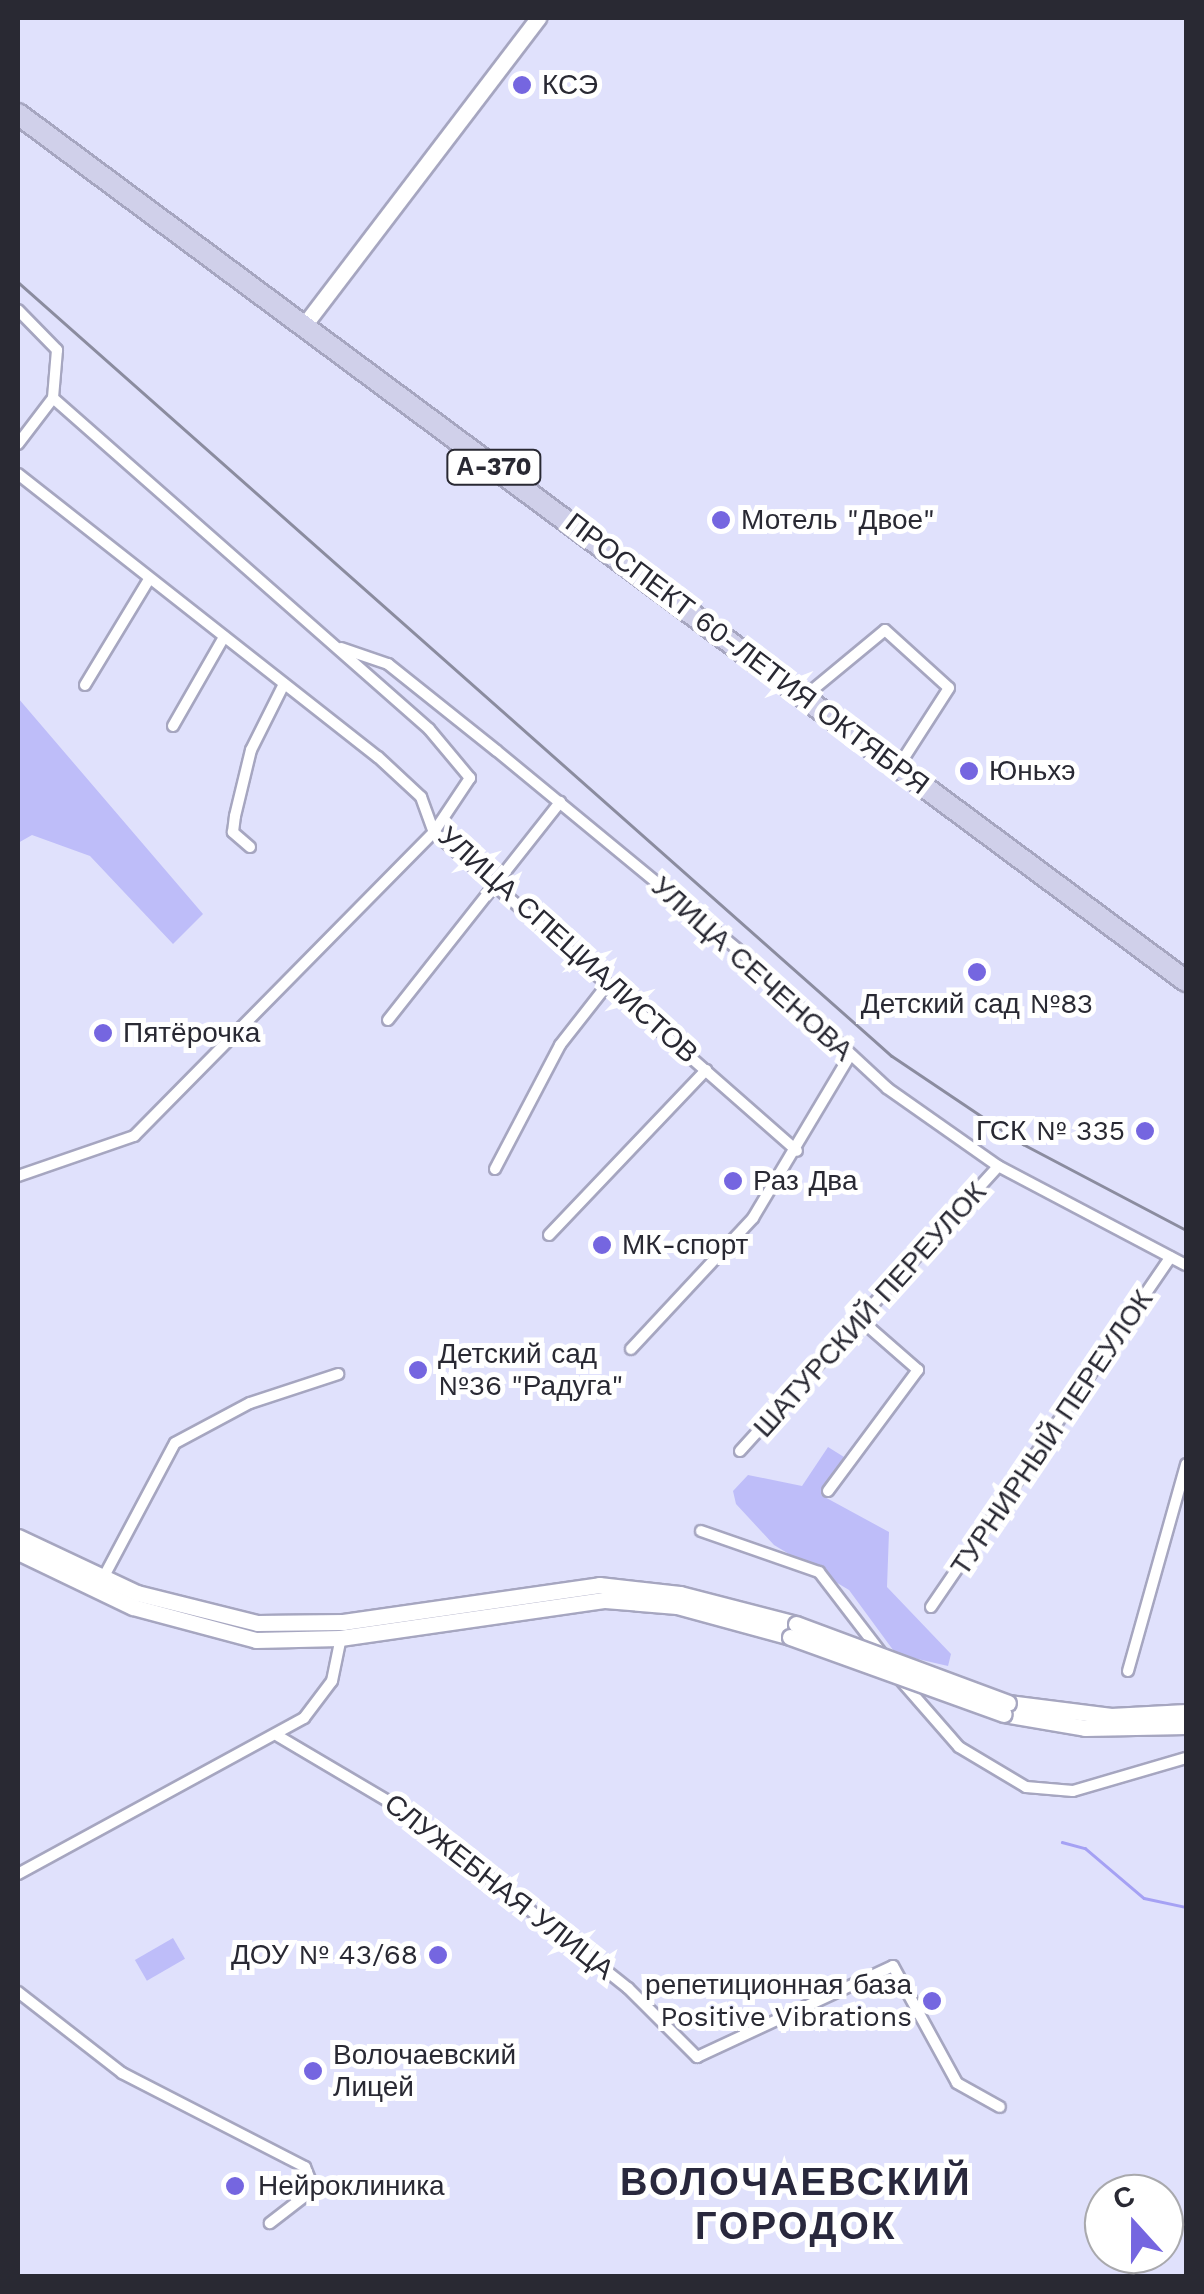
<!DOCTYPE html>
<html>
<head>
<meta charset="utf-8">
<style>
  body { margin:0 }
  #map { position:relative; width:1204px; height:2294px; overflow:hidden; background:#e0e1fc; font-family:"Work Sans",sans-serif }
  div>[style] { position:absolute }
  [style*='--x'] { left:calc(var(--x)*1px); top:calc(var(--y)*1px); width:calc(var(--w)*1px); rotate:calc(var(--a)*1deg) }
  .green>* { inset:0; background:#bebdf9; transform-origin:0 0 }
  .stream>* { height:2.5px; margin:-1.25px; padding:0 1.25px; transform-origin:1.25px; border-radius:1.25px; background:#a5a1f4 }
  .roads { filter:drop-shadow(2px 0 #a6a6c0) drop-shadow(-2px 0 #a6a6c0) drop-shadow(0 2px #a6a6c0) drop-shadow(0 -2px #a6a6c0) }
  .street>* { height:10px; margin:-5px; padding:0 5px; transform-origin:5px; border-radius:5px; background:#fff }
  .secondary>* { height:15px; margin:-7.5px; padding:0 7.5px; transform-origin:7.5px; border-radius:7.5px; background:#fff }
  .highway>* { height:20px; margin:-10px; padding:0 10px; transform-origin:10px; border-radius:10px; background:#d0d0ea }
  .rail>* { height:2.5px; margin:-1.25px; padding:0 1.25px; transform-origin:1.25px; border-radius:1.25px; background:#8b8c9f }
  .bridges { filter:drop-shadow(2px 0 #a6a6c0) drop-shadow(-2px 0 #a6a6c0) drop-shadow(0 2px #a6a6c0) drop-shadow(0 -2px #a6a6c0) }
  .secondary-bridge>* { height:15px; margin:-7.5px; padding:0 7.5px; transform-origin:7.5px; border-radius:7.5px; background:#fff }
  .dots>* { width:28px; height:28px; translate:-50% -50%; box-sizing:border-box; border:5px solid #fff; border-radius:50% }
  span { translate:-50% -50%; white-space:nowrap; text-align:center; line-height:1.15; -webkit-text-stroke:10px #fff; paint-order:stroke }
  .shield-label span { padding:2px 8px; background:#fff; border:2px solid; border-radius:8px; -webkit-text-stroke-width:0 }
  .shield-label { font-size:25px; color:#292933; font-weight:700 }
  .poi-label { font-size:28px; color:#292933 }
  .left { translate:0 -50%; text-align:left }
  .right { translate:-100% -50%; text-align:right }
  .street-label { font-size:28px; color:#292933 }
  .district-label { font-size:38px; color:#29283d; font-weight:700; letter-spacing:2.5px }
  .frame { position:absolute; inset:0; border:20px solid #292933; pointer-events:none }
  .north { position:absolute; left:1084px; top:2174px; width:100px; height:100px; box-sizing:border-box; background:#fff; border:2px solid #a9a9ad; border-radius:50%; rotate:339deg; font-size:28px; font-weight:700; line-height:40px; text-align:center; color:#292933 }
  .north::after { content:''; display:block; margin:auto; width:35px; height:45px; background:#7566e0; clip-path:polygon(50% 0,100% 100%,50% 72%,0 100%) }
</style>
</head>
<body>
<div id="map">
  <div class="green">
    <div style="clip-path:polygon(18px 698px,203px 914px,173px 944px,90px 856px,32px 835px,18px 843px)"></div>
    <div style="clip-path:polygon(828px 1447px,844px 1457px,821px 1495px,889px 1532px,887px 1587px,951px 1654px,948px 1666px,896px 1654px,849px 1590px,774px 1545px,736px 1504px,733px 1491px,748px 1475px,802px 1486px)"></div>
    <div style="left:173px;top:1938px;width:24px;height:44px;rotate:60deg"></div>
  </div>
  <div class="stream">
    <div style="--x:1062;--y:1842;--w:24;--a:15"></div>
    <div style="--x:1085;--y:1848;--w:77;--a:40.3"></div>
    <div style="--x:1144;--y:1898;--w:43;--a:12.1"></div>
  </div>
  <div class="roads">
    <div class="street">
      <div style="--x:18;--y:310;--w:56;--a:45.7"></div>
      <div style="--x:57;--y:350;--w:48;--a:94.8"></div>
      <div style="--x:53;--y:398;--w:501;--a:41.36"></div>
      <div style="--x:429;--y:729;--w:64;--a:50.1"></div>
      <div style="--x:470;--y:778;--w:65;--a:123.7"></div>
      <div style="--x:434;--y:832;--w:427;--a:134.6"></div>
      <div style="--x:134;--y:1136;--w:123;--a:161"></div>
      <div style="--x:18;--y:444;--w:58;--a:-52.7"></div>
      <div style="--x:18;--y:474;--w:458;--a:38.2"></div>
      <div style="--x:378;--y:757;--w:59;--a:42.9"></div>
      <div style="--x:421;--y:797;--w:37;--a:70"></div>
      <div style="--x:434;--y:832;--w:483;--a:41.3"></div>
      <div style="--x:341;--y:648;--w:50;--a:18.8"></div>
      <div style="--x:388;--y:664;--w:139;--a:38.6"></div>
      <div style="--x:497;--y:751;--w:319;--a:39.5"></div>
      <div style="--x:743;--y:954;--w:197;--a:42.9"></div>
      <div style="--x:887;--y:1088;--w:136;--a:35.1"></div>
      <div style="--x:998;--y:1166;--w:212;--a:27.8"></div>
      <div style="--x:85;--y:685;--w:122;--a:-58.8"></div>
      <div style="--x:804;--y:697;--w:105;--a:-39.6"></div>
      <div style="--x:885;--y:630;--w:86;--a:42.2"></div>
      <div style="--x:949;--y:688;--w:94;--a:122.8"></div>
      <div style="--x:173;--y:726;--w:103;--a:-60.2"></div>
      <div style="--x:250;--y:847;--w:23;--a:-139"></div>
      <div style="--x:233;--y:832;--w:16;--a:-83"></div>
      <div style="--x:235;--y:816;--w:68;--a:-76.4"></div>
      <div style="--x:251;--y:750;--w:74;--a:-63.4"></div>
      <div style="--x:388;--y:1020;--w:278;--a:-51.7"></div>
      <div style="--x:495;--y:1169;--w:140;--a:-62.3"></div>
      <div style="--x:560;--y:1045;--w:76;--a:-51.9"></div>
      <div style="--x:549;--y:1235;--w:228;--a:-46.4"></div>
      <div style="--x:631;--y:1349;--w:179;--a:-47"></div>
      <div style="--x:753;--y:1218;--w:187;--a:-59.2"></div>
      <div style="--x:740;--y:1451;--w:384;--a:-47.8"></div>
      <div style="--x:828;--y:1491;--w:151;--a:-53.4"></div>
      <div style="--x:918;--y:1370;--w:73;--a:-138.9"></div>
      <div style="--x:701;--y:1531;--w:125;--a:19.2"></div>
      <div style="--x:819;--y:1572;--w:108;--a:52.5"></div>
      <div style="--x:101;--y:1582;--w:157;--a:-62"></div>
      <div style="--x:175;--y:1443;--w:85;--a:-28.1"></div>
      <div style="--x:250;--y:1403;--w:93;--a:-18.2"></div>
      <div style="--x:931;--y:1607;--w:424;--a:-55.6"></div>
      <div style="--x:1128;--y:1671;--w:215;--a:-74.3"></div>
      <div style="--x:897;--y:1676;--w:94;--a:48.9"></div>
      <div style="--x:959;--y:1747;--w:78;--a:30.8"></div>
      <div style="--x:1026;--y:1787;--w:47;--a:4.9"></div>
      <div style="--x:1073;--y:1791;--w:118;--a:-16.3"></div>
      <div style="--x:278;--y:1736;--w:151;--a:30.6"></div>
      <div style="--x:408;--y:1813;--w:281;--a:38.5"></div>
      <div style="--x:628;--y:1988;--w:98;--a:45"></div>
      <div style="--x:697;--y:2057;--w:216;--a:-24.9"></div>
      <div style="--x:893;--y:1966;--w:133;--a:61.3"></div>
      <div style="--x:957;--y:2083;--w:49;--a:29.2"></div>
      <div style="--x:18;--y:1874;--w:326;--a:-28.6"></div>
      <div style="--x:304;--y:1718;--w:46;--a:-52.9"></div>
      <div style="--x:332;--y:1681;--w:45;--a:-78.4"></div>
      <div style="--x:18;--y:1992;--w:132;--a:37.9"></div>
      <div style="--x:122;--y:2073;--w:206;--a:27.2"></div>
      <div style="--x:305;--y:2167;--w:24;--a:68"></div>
      <div style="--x:314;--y:2189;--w:56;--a:142.3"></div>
    </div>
    <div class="secondary">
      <div style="--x:305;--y:324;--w:385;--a:-52.7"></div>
      <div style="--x:18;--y:1537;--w:132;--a:25.2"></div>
      <div style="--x:137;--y:1593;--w:124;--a:14"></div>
      <div style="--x:257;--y:1623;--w:86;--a:-0.7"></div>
      <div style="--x:343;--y:1622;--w:259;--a:-8.2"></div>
      <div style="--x:599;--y:1585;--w:81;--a:6.3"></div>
      <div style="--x:680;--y:1594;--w:120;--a:14.5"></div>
      <div style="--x:18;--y:1552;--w:127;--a:25.6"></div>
      <div style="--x:133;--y:1607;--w:127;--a:15"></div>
      <div style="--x:256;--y:1640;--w:84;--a:-1.4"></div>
      <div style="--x:340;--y:1638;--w:268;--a:-8.2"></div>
      <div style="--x:605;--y:1600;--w:72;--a:4.8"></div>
      <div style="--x:677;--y:1606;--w:117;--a:15.3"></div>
      <div style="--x:1008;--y:1703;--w:104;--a:7.2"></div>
      <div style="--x:1111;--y:1716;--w:75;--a:-3.1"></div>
      <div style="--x:1004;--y:1714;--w:82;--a:9.8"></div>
      <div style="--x:1085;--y:1728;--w:101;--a:-1.1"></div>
    </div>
    <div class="highway">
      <div style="--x:18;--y:114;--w:1455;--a:36.59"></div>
    </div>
  </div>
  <div class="rail">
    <div style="--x:18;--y:282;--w:1167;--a:41.53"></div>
    <div style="--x:892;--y:1056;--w:158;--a:33.9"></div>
    <div style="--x:1023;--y:1144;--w:184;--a:27.8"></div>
  </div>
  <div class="bridges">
    <div class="secondary-bridge">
      <div style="--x:796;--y:1624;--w:226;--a:20.4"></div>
      <div style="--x:790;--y:1637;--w:227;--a:19.8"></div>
    </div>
  </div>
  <div class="dots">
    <div style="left:522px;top:85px;background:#7566e0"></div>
    <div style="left:721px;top:520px;background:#7566e0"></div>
    <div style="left:969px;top:771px;background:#7566e0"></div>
    <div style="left:977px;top:972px;background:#7566e0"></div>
    <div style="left:103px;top:1033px;background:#7566e0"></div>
    <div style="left:1145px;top:1131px;background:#7566e0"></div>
    <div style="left:733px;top:1181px;background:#7566e0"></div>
    <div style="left:602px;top:1245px;background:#7566e0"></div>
    <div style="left:418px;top:1370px;background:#7566e0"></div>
    <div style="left:438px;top:1955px;background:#7566e0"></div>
    <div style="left:932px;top:2001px;background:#7566e0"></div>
    <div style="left:313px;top:2071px;background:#7566e0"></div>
    <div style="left:235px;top:2186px;background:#7566e0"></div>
  </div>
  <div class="shield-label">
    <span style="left:494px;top:467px">А-370</span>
  </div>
  <div class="poi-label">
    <span class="left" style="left:542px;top:85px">КСЭ</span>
    <span class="left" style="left:741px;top:520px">Мотель "Двое"</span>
    <span class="left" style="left:989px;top:771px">Юньхэ</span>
    <span style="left:977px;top:1004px">Детский сад №83</span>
    <span class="left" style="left:123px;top:1033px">Пятёрочка</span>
    <span class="right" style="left:1125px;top:1131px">ГСК № 335</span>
    <span class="left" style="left:753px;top:1181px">Раз Два</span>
    <span class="left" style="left:622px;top:1245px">МК-спорт</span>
    <span class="left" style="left:438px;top:1370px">Детский сад<br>№36 "Радуга"</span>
    <span class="right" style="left:418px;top:1955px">ДОУ № 43/68</span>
    <span class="right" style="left:912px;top:2001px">репетиционная база<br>Positive Vibrations</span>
    <span class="left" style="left:333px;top:2071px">Волочаевский<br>Лицей</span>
    <span class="left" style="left:258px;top:2186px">Нейроклиника</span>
  </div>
  <div class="street-label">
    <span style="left:747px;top:654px;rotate:37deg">ПРОСПЕКТ 60-ЛЕТИЯ ОКТЯБРЯ</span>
    <span style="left:568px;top:945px;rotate:42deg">УЛИЦА СПЕЦИАЛИСТОВ</span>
    <span style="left:752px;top:969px;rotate:42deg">УЛИЦА СЕЧЕНОВА</span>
    <span style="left:870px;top:1310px;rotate:-48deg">ШАТУРСКИЙ ПЕРЕУЛОК</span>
    <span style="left:1052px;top:1433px;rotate:-56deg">ТУРНИРНЫЙ ПЕРЕУЛОК</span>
    <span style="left:499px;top:1887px;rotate:38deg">СЛУЖЕБНАЯ УЛИЦА</span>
  </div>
  <div class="district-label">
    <span style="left:796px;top:2205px">ВОЛОЧАЕВСКИЙ<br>ГОРОДОК</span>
  </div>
  <div class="frame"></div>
  <div class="north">С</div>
</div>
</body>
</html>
